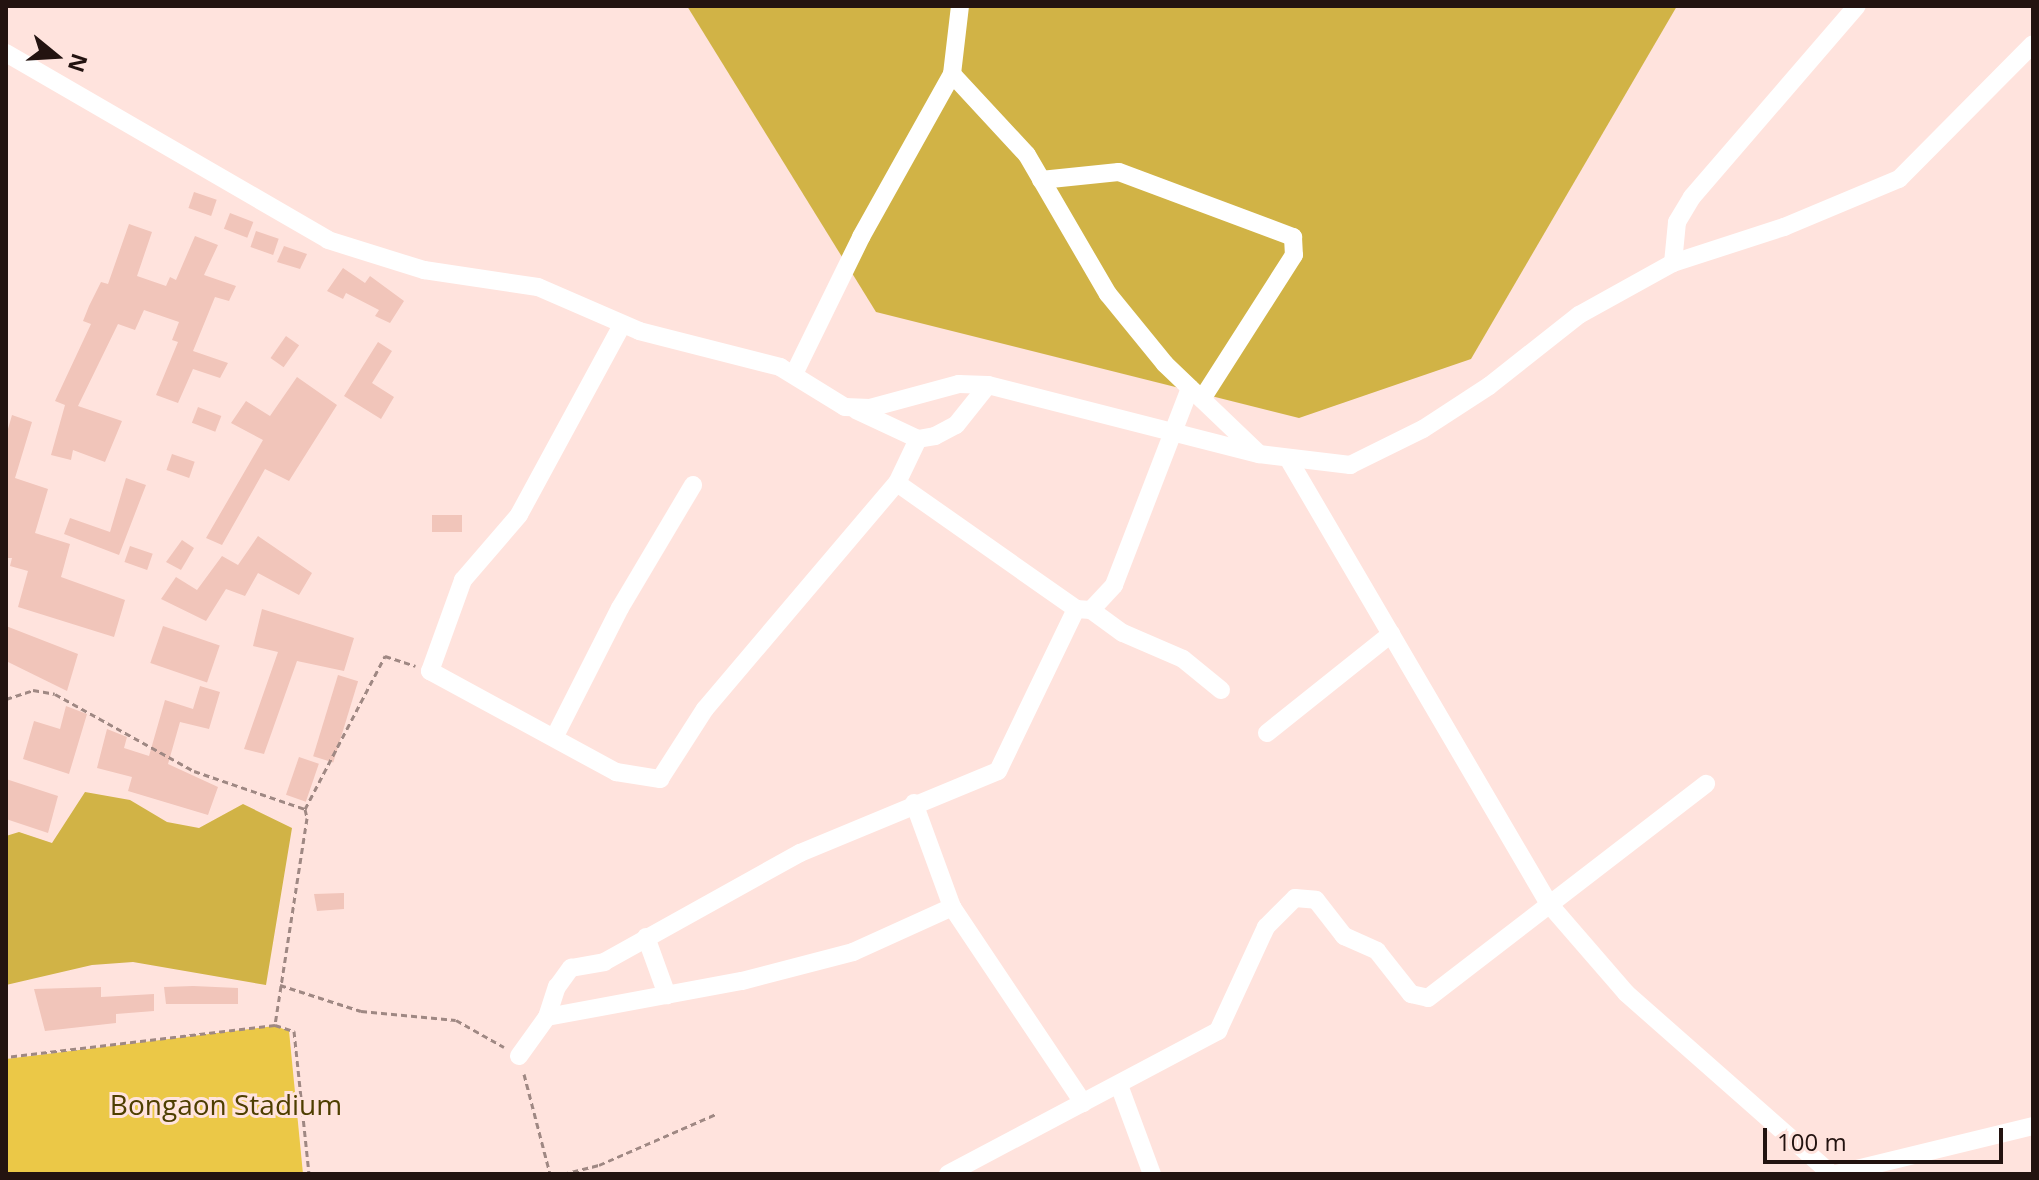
<!DOCTYPE html>
<html>
<head>
<meta charset="utf-8">
<style>
  body { margin:0 }
  #map { position:relative; width:2039px; height:1180px; overflow:hidden; background:#ffe3dd; font-family:"Open Sans",sans-serif }
  div>[style] { position:absolute }
  [style*='--x'] { left:calc(var(--x)*1px); top:calc(var(--y)*1px); width:calc(var(--w)*1px); rotate:calc(var(--a)*1deg) }
  .green>* { inset:0; background:#ebc847 }
  .forest>* { inset:0; background:#d1b346 }
  .building>* { inset:0; background:#f1c5ba; transform-origin:0 0 }
  .path>* { height:3px; margin-top:-1.5px; transform-origin:0; background:repeating-linear-gradient(90deg,#9f8883 0 6px,transparent 0 10px) }
  .minor>* { height:18px; margin:-9px; padding:0 9px; transform-origin:9px; border-radius:9px; background:#fff }
  span { translate:-50% -50%; white-space:nowrap; text-align:center; line-height:1.15; -webkit-text-stroke:6px #ffe3dd; paint-order:stroke }
  .park-label { font-size:28px; color:#4e3e00 }
  .frame { position:absolute; inset:0; border:8px solid #231310; pointer-events:none }
  .north { position:absolute; left:16px; top:16px; width:80px; height:80px; -webkit-text-stroke:6px #ffe3dd; paint-order:stroke; rotate:108deg; font-size:22px; font-weight:700; line-height:32px; text-align:center; color:#231310 }
  .north::after { content:''; display:block; margin:auto; width:28px; height:36px; background:#231310; clip-path:polygon(50% 0,100% 100%,50% 72%,0 100%) }
  .scale { position:absolute; left:1763px; top:1128px; width:240px; height:36px; box-sizing:border-box; border:4px solid #231310; border-top:0; padding-left:10px; font-size:24px; line-height:28px; white-space:nowrap; color:#231310; -webkit-text-stroke:6px #ffe3dd; paint-order:stroke }
</style>
</head>
<body>
<div id="map">
  <div class="green">
    <div style="clip-path:polygon(275px 1026px,289px 1031px,303px 1174px,6px 1174px,6px 1059px)"></div>
  </div>
  <div class="forest">
    <div style="clip-path:polygon(687px 6px,1677px 6px,1471px 359px,1299px 418px,876px 312px)"></div>
    <div style="clip-path:polygon(85px 792px,130px 800px,167px 822px,199px 828px,243px 804px,292px 828px,266px 985px,133px 962px,92px 965px,6px 985px,6px 836px,19px 832px,52px 843px)"></div>
  </div>
  <div class="building">
    <div style="left:194px;top:192px;width:24px;height:17px;rotate:19deg"></div>
    <div style="left:230px;top:213px;width:25px;height:17px;rotate:21deg"></div>
    <div style="clip-path:polygon(129px 224px,152px 232px,137px 276px,166px 286px,170px 277px,176px 280px,195px 236px,218px 245px,204px 275px,236px 286px,229px 301px,215px 297px,193px 351px,228px 363px,220px 378px,193px 369px,178px 403px,156px 395px,178px 342px,172px 340px,179px 322px,144px 310px,135px 330px,118px 324px,78px 406px,122px 421px,105px 462px,73px 450px,71px 460px,51px 455px,65px 405px,55px 401px,91px 324px,83px 321px,89px 306px,101px 282px,108px 284px)"></div>
    <div style="left:256px;top:231px;width:24px;height:17px;rotate:19deg"></div>
    <div style="clip-path:polygon(284px 246px,307px 254px,300px 269px,277px 262px)"></div>
    <div style="clip-path:polygon(343px 268px,365px 283px,370px 276px,404px 301px,390px 323px,375px 316px,379px 310px,346px 293px,343px 299px,327px 291px)"></div>
    <div style="left:286px;top:336px;width:16px;height:27px;rotate:35deg"></div>
    <div style="clip-path:polygon(378px 342px,392px 351px,372px 383px,394px 397px,381px 419px,344px 396px)"></div>
    <div style="clip-path:polygon(297px 377px,337px 405px,289px 481px,265px 469px,222px 545px,206px 538px,263px 440px,231px 423px,246px 401px,270px 416px)"></div>
    <div style="left:198px;top:407px;width:25px;height:17px;rotate:21deg"></div>
    <div style="clip-path:polygon(12px 415px,32px 422px,15px 478px,48px 489px,35px 533px,70px 544px,61px 577px,125px 600px,114px 637px,18px 607px,28px 571px,10px 566px,12px 558px,6px 558px,6px 436px)"></div>
    <div style="left:172px;top:454px;width:24px;height:17px;rotate:19deg"></div>
    <div style="clip-path:polygon(126px 478px,146px 485px,119px 555px,64px 534px,70px 518px,110px 532px)"></div>
    <div style="left:462px;top:515px;width:17px;height:30px;rotate:90deg"></div>
    <div style="clip-path:polygon(258px 536px,312px 573px,299px 595px,258px 573px,245px 596px,226px 589px,206px 621px,161px 599px,176px 577px,197px 590px,222px 556px,238px 565px)"></div>
    <div style="clip-path:polygon(182px 540px,194px 548px,181px 570px,166px 562px)"></div>
    <div style="left:130px;top:546px;width:24px;height:17px;rotate:19deg"></div>
    <div style="clip-path:polygon(262px 609px,354px 638px,344px 671px,297px 661px,264px 754px,244px 749px,278px 652px,253px 646px)"></div>
    <div style="clip-path:polygon(6px 626px,78px 654px,67px 691px,6px 661px)"></div>
    <div style="left:163px;top:626px;width:60px;height:39px;rotate:19deg"></div>
    <div style="left:338px;top:675px;width:21px;height:85px;rotate:17deg"></div>
    <div style="clip-path:polygon(200px 686px,220px 692px,209px 729px,180px 722px,168px 764px,218px 787px,208px 815px,128px 791px,132px 777px,97px 768px,107px 729px,127px 737px,124px 748px,149px 756px,165px 700px,193px 709px)"></div>
    <div style="clip-path:polygon(66px 706px,87px 714px,69px 774px,23px 759px,34px 721px,60px 729px)"></div>
    <div style="left:299px;top:757px;width:21px;height:40px;rotate:19deg"></div>
    <div style="clip-path:polygon(6px 779px,58px 796px,48px 833px,6px 819px)"></div>
    <div style="clip-path:polygon(344px 893px,344px 909px,317px 911px,314px 894px)"></div>
    <div style="clip-path:polygon(193px 986px,238px 988px,238px 1004px,166px 1004px,164px 987px)"></div>
    <div style="clip-path:polygon(101px 987px,101px 997px,154px 994px,154px 1011px,116px 1014px,116px 1023px,45px 1031px,34px 989px)"></div>
  </div>
  <div class="path">
    <div style="--x:6;--y:699;--w:28;--a:-18"></div>
    <div style="--x:33;--y:690;--w:22;--a:10"></div>
    <div style="--x:55;--y:694;--w:159;--a:29"></div>
    <div style="--x:194;--y:771;--w:117;--a:18.9"></div>
    <div style="--x:305;--y:809;--w:9;--a:77"></div>
    <div style="--x:307;--y:818;--w:209;--a:98.8"></div>
    <div style="--x:275;--y:1025;--w:271;--a:173.2"></div>
    <div style="--x:305;--y:809;--w:173;--a:-62.4"></div>
    <div style="--x:385;--y:656;--w:32;--a:18"></div>
    <div style="--x:280;--y:985;--w:85;--a:17.8"></div>
    <div style="--x:361;--y:1011;--w:95;--a:5.4"></div>
    <div style="--x:456;--y:1020;--w:55;--a:29.4"></div>
    <div style="--x:275;--y:1025;--w:20;--a:18"></div>
    <div style="--x:294;--y:1031;--w:144;--a:84"></div>
    <div style="--x:524;--y:1074;--w:103;--a:75.4"></div>
    <div style="--x:563;--y:1174;--w:37;--a:-14"></div>
    <div style="--x:599;--y:1165;--w:128;--a:-23.6"></div>
  </div>
  <div class="minor">
    <div style="--x:6;--y:53;--w:372;--a:30.1"></div>
    <div style="--x:328;--y:240;--w:101;--a:17.4"></div>
    <div style="--x:424;--y:270;--w:115;--a:8.5"></div>
    <div style="--x:538;--y:287;--w:110;--a:23.5"></div>
    <div style="--x:639;--y:331;--w:146;--a:14.3"></div>
    <div style="--x:780;--y:367;--w:76;--a:31.6"></div>
    <div style="--x:845;--y:407;--w:25;--a:2"></div>
    <div style="--x:870;--y:408;--w:92;--a:-15.1"></div>
    <div style="--x:959;--y:384;--w:29;--a:2"></div>
    <div style="--x:988;--y:385;--w:280;--a:14.3"></div>
    <div style="--x:1259;--y:454;--w:92;--a:6.9"></div>
    <div style="--x:1350;--y:465;--w:81;--a:-26.3"></div>
    <div style="--x:1423;--y:429;--w:79;--a:-33.1"></div>
    <div style="--x:1489;--y:386;--w:115;--a:-38.3"></div>
    <div style="--x:1579;--y:315;--w:107;--a:-29"></div>
    <div style="--x:1673;--y:263;--w:117;--a:-18"></div>
    <div style="--x:1784;--y:227;--w:125;--a:-22.7"></div>
    <div style="--x:1899;--y:179;--w:190;--a:-45.2"></div>
    <div style="--x:952;--y:74;--w:110;--a:47.2"></div>
    <div style="--x:1027;--y:155;--w:161;--a:59.8"></div>
    <div style="--x:1108;--y:294;--w:90;--a:50.8"></div>
    <div style="--x:1165;--y:364;--w:127;--a:43.7"></div>
    <div style="--x:1041;--y:180;--w:78;--a:-5.9"></div>
    <div style="--x:1119;--y:172;--w:186;--a:20.5"></div>
    <div style="--x:1293;--y:237;--w:18;--a:87"></div>
    <div style="--x:1294;--y:255;--w:171;--a:122.6"></div>
    <div style="--x:1673;--y:263;--w:41;--a:-84.4"></div>
    <div style="--x:1677;--y:222;--w:29;--a:-59"></div>
    <div style="--x:1692;--y:197;--w:252;--a:-49.2"></div>
    <div style="--x:622;--y:325;--w:216;--a:118.5"></div>
    <div style="--x:519;--y:515;--w:86;--a:130.7"></div>
    <div style="--x:463;--y:580;--w:97;--a:109.9"></div>
    <div style="--x:430;--y:671;--w:212;--a:28.5"></div>
    <div style="--x:616;--y:772;--w:45;--a:9"></div>
    <div style="--x:660;--y:779;--w:83;--a:-57.3"></div>
    <div style="--x:705;--y:709;--w:297;--a:-49.7"></div>
    <div style="--x:897;--y:483;--w:49;--a:-64.5"></div>
    <div style="--x:794;--y:374;--w:153;--a:-63.9"></div>
    <div style="--x:861;--y:237;--w:187;--a:-60.8"></div>
    <div style="--x:952;--y:74;--w:68;--a:-83.3"></div>
    <div style="--x:856;--y:410;--w:68;--a:25.1"></div>
    <div style="--x:918;--y:439;--w:17;--a:-10"></div>
    <div style="--x:935;--y:436;--w:24;--a:-28"></div>
    <div style="--x:956;--y:425;--w:51;--a:-51.3"></div>
    <div style="--x:1289;--y:460;--w:515;--a:59.65"></div>
    <div style="--x:1549;--y:904;--w:118;--a:49.1"></div>
    <div style="--x:1626;--y:993;--w:273;--a:41.4"></div>
    <div style="--x:897;--y:483;--w:219;--a:35.1"></div>
    <div style="--x:1091;--y:610;--w:39;--a:36"></div>
    <div style="--x:1123;--y:633;--w:65;--a:23.4"></div>
    <div style="--x:1183;--y:659;--w:49;--a:39.2"></div>
    <div style="--x:1267;--y:733;--w:159;--a:-38.6"></div>
    <div style="--x:555;--y:736;--w:144;--a:-63.1"></div>
    <div style="--x:620;--y:608;--w:143;--a:-59.3"></div>
    <div style="--x:914;--y:803;--w:111;--a:69.9"></div>
    <div style="--x:952;--y:907;--w:236;--a:56.2"></div>
    <div style="--x:646;--y:937;--w:62;--a:70.1"></div>
    <div style="--x:547;--y:1017;--w:198;--a:-10.5"></div>
    <div style="--x:742;--y:981;--w:115;--a:-14.6"></div>
    <div style="--x:853;--y:952;--w:109;--a:-24.4"></div>
    <div style="--x:519;--y:1056;--w:48;--a:-54.3"></div>
    <div style="--x:547;--y:1017;--w:32;--a:-72"></div>
    <div style="--x:557;--y:987;--w:24;--a:-54"></div>
    <div style="--x:571;--y:968;--w:34;--a:-10"></div>
    <div style="--x:604;--y:962;--w:224;--a:-29.1"></div>
    <div style="--x:800;--y:853;--w:214;--a:-22.5"></div>
    <div style="--x:998;--y:771;--w:180;--a:-64.3"></div>
    <div style="--x:1076;--y:609;--w:15;--a:4"></div>
    <div style="--x:1091;--y:610;--w:34;--a:-47"></div>
    <div style="--x:1114;--y:585;--w:211;--a:-68.9"></div>
    <div style="--x:1119;--y:1085;--w:95;--a:69.7"></div>
    <div style="--x:948;--y:1174;--w:306;--a:-27.9"></div>
    <div style="--x:1218;--y:1031;--w:115;--a:-65.2"></div>
    <div style="--x:1266;--y:927;--w:41;--a:-45"></div>
    <div style="--x:1295;--y:898;--w:21;--a:5"></div>
    <div style="--x:1316;--y:900;--w:46;--a:52.1"></div>
    <div style="--x:1344;--y:936;--w:36;--a:24"></div>
    <div style="--x:1377;--y:951;--w:55;--a:51.7"></div>
    <div style="--x:1411;--y:994;--w:17;--a:13"></div>
    <div style="--x:1428;--y:998;--w:351;--a:-37.6"></div>
    <div style="--x:1836;--y:1174;--w:203;--a:-13.7"></div>
  </div>
  <div class="park-label">
    <span style="left:226px;top:1104px">Bongaon Stadium</span>
  </div>
  <div class="frame"></div>
  <div class="north">N</div>
  <div class="scale">100 m</div>
</div>
</body>
</html>
